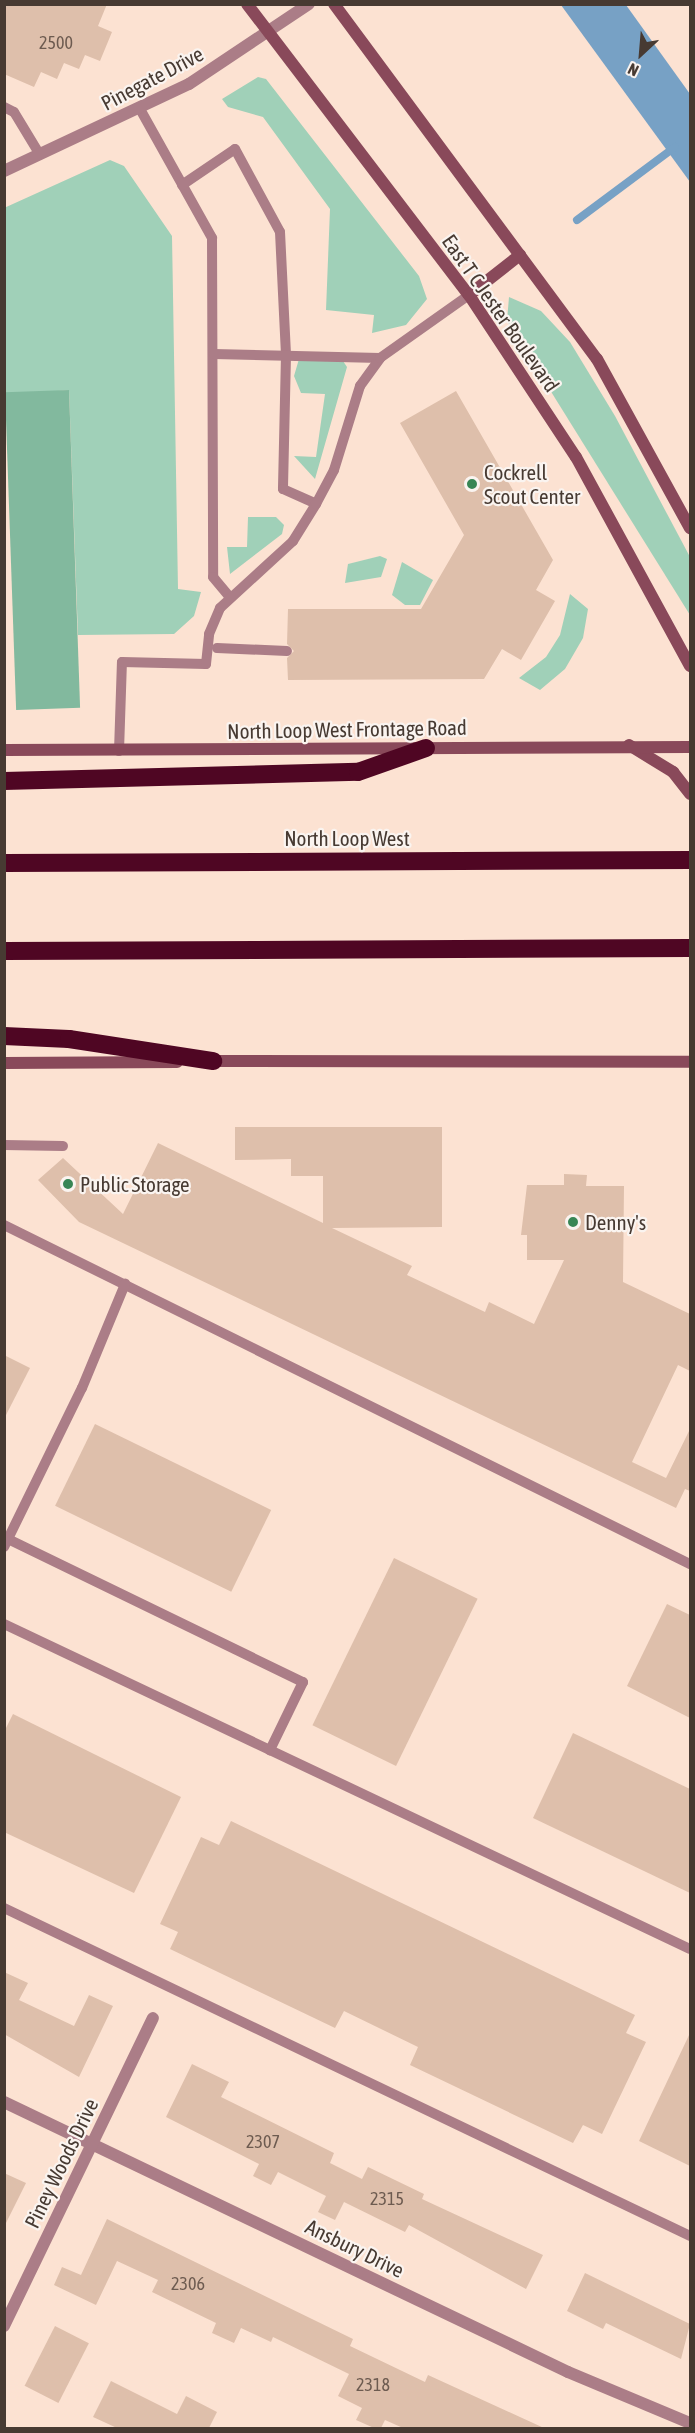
<!DOCTYPE html>
<html>
<head>
<meta charset="utf-8">
<style>
  body { margin:0 }
  #map { position:relative; width:695px; height:2433px; overflow:hidden; background:#fce2d2; font-family:"Asap Condensed",sans-serif }
  div>[style] { position:absolute }
  [style*='--x'] { left:calc(var(--x)*1px); top:calc(var(--y)*1px); width:calc(var(--w)*1px); rotate:calc(var(--a)*1deg) }
  .green>* { inset:0; background:#a0d0b8 }
  .forest>* { inset:0; background:#82b99e; transform-origin:0 0 }
  .water>* { inset:0; background:#77a1c5 }
  .stream>* { height:8px; margin:-4px; padding:0 4px; transform-origin:4px; border-radius:4px; background:#77a1c5 }
  .building>* { inset:0; background:#debfab; transform-origin:0 0 }
  .lane>* { height:10px; margin:-5px; padding:0 5px; transform-origin:5px; border-radius:5px; background:#ab7d87 }
  .street>* { height:12px; margin:-6px; padding:0 6px; transform-origin:6px; border-radius:6px; background:#ab7d87 }
  .secondary>* { height:12px; margin:-6px; padding:0 6px; transform-origin:6px; border-radius:6px; background:#89495a }
  .highway>* { height:18px; margin:-9px; padding:0 9px; transform-origin:9px; border-radius:9px; background:#4f0623 }
  .dots>* { width:16px; height:16px; translate:-50% -50%; box-sizing:border-box; border:3px solid #faf4f0; border-radius:50% }
  span { translate:-50% -50%; white-space:nowrap; text-align:center; line-height:1.15; -webkit-text-stroke:4.5px #faf4f0; paint-order:stroke }
  .number-label { font-size:18px; color:#6d5b50 }
  .number-label span { -webkit-text-stroke-width:0 }
  .street-label { font-size:21px; color:#473a32 }
  .poi-label { font-size:21px; color:#473a32 }
  .left { translate:0 -50%; text-align:left }
  .frame { position:absolute; inset:0; border:6px solid #473a32; pointer-events:none }
  .north { position:absolute; left:611px; top:24px; width:60px; height:60px; -webkit-text-stroke:4px #faf4f0; paint-order:stroke; rotate:206deg; font-size:16px; font-weight:700; line-height:24px; text-align:center; color:#473a32 }
  .north::after { content:''; display:block; margin:auto; width:21px; height:27px; background:#473a32; clip-path:polygon(50% 0,100% 100%,50% 72%,0 100%) }
</style>
</head>
<body>
<div id="map">
  <div class="green">
    <div style="clip-path:polygon(258px 77px,266px 79px,419px 276px,427px 299px,406px 325px,372px 333px,374px 315px,326px 310px,330px 209px,263px 117px,228px 107px,222px 99px)"></div>
    <div style="clip-path:polygon(110px 160px,124px 166px,172px 236px,178px 589px,201px 592px,194px 616px,174px 634px,78px 635px,69px 390px,5px 396px,4px 208px)"></div>
    <div style="clip-path:polygon(509px 297px,541px 311px,570px 342px,615px 416px,690px 557px,690px 615px,507px 321px)"></div>
    <div style="clip-path:polygon(299px 359px,343px 361px,347px 367px,315px 479px,294px 456px,316px 457px,325px 394px,301px 393px,294px 376px)"></div>
    <div style="clip-path:polygon(248px 517px,276px 517px,284px 525px,282px 534px,230px 574px,227px 547px,247px 547px)"></div>
    <div style="clip-path:polygon(380px 556px,387px 559px,381px 577px,345px 583px,348px 564px)"></div>
    <div style="clip-path:polygon(402px 562px,433px 580px,420px 605px,405px 605px,392px 595px)"></div>
    <div style="clip-path:polygon(570px 594px,588px 609px,583px 638px,565px 669px,540px 690px,519px 678px,546px 657px,560px 635px)"></div>
  </div>
  <div class="forest">
    <div style="left:69px;top:390px;width:318px;height:64px;rotate:88deg"></div>
  </div>
  <div class="water">
    <div style="clip-path:polygon(561px 5px,626px 5px,690px 94px,690px 182px)"></div>
  </div>
  <div class="stream">
    <div style="--x:577;--y:220;--w:122;--a:-36.7"></div>
  </div>
  <div class="building">
    <div style="clip-path:polygon(4px 4px,107px 4px,98px 26px,112px 32px,100px 61px,85px 55px,79px 69px,64px 63px,57px 79px,41px 72px,34px 87px,4px 74px)"></div>
    <div style="clip-path:polygon(456px 391px,553px 560px,536px 590px,555px 601px,521px 660px,502px 649px,484px 679px,288px 680px,287px 658px,294px 651px,287px 644px,288px 609px,421px 609px,464px 535px,400px 423px)"></div>
    <div style="clip-path:polygon(235px 1127px,442px 1127px,442px 1227px,332px 1228px,412px 1266px,407px 1275px,485px 1312px,489px 1302px,534px 1324px,564px 1260px,527px 1260px,527px 1235px,521px 1235px,527px 1185px,564px 1185px,564px 1174px,587px 1175px,586px 1186px,624px 1186px,623px 1282px,690px 1314px,690px 1371px,678px 1365px,632px 1462px,666px 1478px,690px 1429px,690px 1491px,685px 1489px,676px 1508px,647px 1494px,79px 1222px,38px 1180px,63px 1158px,123px 1214px,158px 1143px,323px 1223px,323px 1176px,291px 1176px,291px 1159px,235px 1160px)"></div>
    <div style="clip-path:polygon(4px 1355px,30px 1368px,4px 1419px)"></div>
    <div style="left:95px;top:1424px;width:196px;height:91px;rotate:26deg"></div>
    <div style="left:394px;top:1558px;width:93px;height:186px;rotate:26deg"></div>
    <div style="clip-path:polygon(667px 1604px,690px 1615px,690px 1718px,627px 1686px)"></div>
    <div style="clip-path:polygon(13px 1714px,181px 1797px,134px 1893px,4px 1832px,4px 1732px)"></div>
    <div style="clip-path:polygon(573px 1733px,690px 1789px,690px 1893px,533px 1818px)"></div>
    <div style="clip-path:polygon(231px 1821px,635px 2015px,626px 2033px,646px 2042px,602px 2134px,583px 2125px,573px 2143px,410px 2065px,418px 2047px,344px 2011px,335px 2028px,170px 1949px,178px 1932px,160px 1924px,201px 1837px,219px 1845px)"></div>
    <div style="clip-path:polygon(4px 1972px,28px 1983px,19px 2000px,74px 2026px,89px 1995px,113px 2006px,79px 2077px,4px 2034px)"></div>
    <div style="clip-path:polygon(690px 2033px,690px 2166px,639px 2141px)"></div>
    <div style="clip-path:polygon(192px 2064px,229px 2082px,221px 2097px,334px 2153px,330px 2163px,362px 2179px,368px 2167px,424px 2194px,422px 2199px,543px 2255px,526px 2289px,409px 2225px,405px 2232px,344px 2202px,335px 2220px,318px 2212px,326px 2196px,278px 2172px,271px 2185px,253px 2176px,259px 2164px,166px 2117px)"></div>
    <div style="clip-path:polygon(4px 2173px,26px 2183px,4px 2227px)"></div>
    <div style="clip-path:polygon(107px 2219px,353px 2339px,350px 2346px,425px 2382px,428px 2375px,544px 2428px,403px 2428px,385px 2420px,381px 2428px,374px 2428px,356px 2420px,362px 2408px,338px 2396px,349px 2374px,273px 2337px,271px 2342px,241px 2328px,234px 2343px,212px 2333px,216px 2323px,152px 2292px,158px 2280px,117px 2261px,96px 2305px,54px 2285px,62px 2267px,81px 2275px)"></div>
    <div style="clip-path:polygon(585px 2273px,690px 2324px,681px 2359px,606px 2323px,603px 2329px,567px 2311px)"></div>
    <div style="left:55px;top:2326px;width:38px;height:67px;rotate:27deg"></div>
    <div style="clip-path:polygon(111px 2381px,177px 2414px,186px 2396px,217px 2412px,209px 2428px,117px 2428px,93px 2417px)"></div>
  </div>
  <div class="lane">
    <div style="--x:4;--y:107;--w:11;--a:27"></div>
    <div style="--x:14;--y:112;--w:50;--a:58.8"></div>
    <div style="--x:140;--y:109;--w:148;--a:60.8"></div>
    <div style="--x:212;--y:238;--w:339;--a:89.8"></div>
    <div style="--x:213;--y:577;--w:26;--a:50"></div>
    <div style="--x:182;--y:185;--w:64;--a:-34.2"></div>
    <div style="--x:235;--y:149;--w:94;--a:61.5"></div>
    <div style="--x:280;--y:232;--w:123;--a:87.2"></div>
    <div style="--x:286;--y:355;--w:134;--a:91.3"></div>
    <div style="--x:283;--y:489;--w:36;--a:24"></div>
    <div style="--x:214;--y:354;--w:166;--a:1.4"></div>
    <div style="--x:217;--y:648;--w:70;--a:2.5"></div>
    <div style="--x:119;--y:751;--w:89;--a:-88.1"></div>
    <div style="--x:122;--y:662;--w:84;--a:1.4"></div>
    <div style="--x:206;--y:664;--w:30;--a:-84"></div>
    <div style="--x:209;--y:634;--w:28;--a:-67"></div>
    <div style="--x:220;--y:608;--w:99;--a:-42.5"></div>
    <div style="--x:293;--y:541;--w:44;--a:-58.1"></div>
    <div style="--x:316;--y:504;--w:38;--a:-62"></div>
    <div style="--x:334;--y:470;--w:88;--a:-72.8"></div>
    <div style="--x:360;--y:386;--w:34;--a:-54"></div>
    <div style="--x:380;--y:358;--w:109;--a:-35.3"></div>
    <div style="--x:4;--y:1145;--w:59;--a:1"></div>
    <div style="--x:4;--y:1225;--w:765;--a:26.3"></div>
    <div style="--x:8;--y:1539;--w:328;--a:25.9"></div>
    <div style="--x:303;--y:1682;--w:76;--a:115.9"></div>
    <div style="--x:4;--y:1547;--w:177;--a:-63.9"></div>
    <div style="--x:82;--y:1388;--w:113;--a:-67.5"></div>
    <div style="--x:4;--y:1624;--w:759;--a:25.35"></div>
    <div style="--x:4;--y:1908;--w:760;--a:25.55"></div>
  </div>
  <div class="street">
    <div style="--x:4;--y:171;--w:204;--a:-25.2"></div>
    <div style="--x:189;--y:84;--w:144;--a:-33.7"></div>
    <div style="--x:4;--y:2102;--w:625;--a:25.58"></div>
    <div style="--x:568;--y:2372;--w:132;--a:22.7"></div>
    <div style="--x:4;--y:2326;--w:342;--a:-64.2"></div>
  </div>
  <div class="secondary">
    <div style="--x:247;--y:4;--w:366;--a:52.7"></div>
    <div style="--x:469;--y:295;--w:194;--a:56.6"></div>
    <div style="--x:576;--y:457;--w:238;--a:61.4"></div>
    <div style="--x:334;--y:4;--w:442;--a:53.5"></div>
    <div style="--x:597;--y:359;--w:193;--a:61.2"></div>
    <div style="--x:469;--y:295;--w:65;--a:-38.1"></div>
    <div style="--x:629;--y:745;--w:52;--a:31.5"></div>
    <div style="--x:673;--y:772;--w:28;--a:52"></div>
    <div style="--x:4;--y:750;--w:686;--a:-0.25"></div>
    <div style="--x:207;--y:1061;--w:483;--a:0.1"></div>
    <div style="--x:4;--y:1063;--w:173;--a:-0.3"></div>
  </div>
  <div class="highway">
    <div style="--x:4;--y:781;--w:354;--a:-1.5"></div>
    <div style="--x:358;--y:772;--w:72;--a:-19.4"></div>
    <div style="--x:4;--y:863;--w:686;--a:-0.25"></div>
    <div style="--x:4;--y:951;--w:686;--a:-0.25"></div>
    <div style="--x:4;--y:1036;--w:65;--a:2.6"></div>
    <div style="--x:69;--y:1039;--w:146;--a:8.7"></div>
  </div>
  <div class="dots">
    <div style="left:472px;top:484px;background:#388655"></div>
    <div style="left:68px;top:1184px;background:#388655"></div>
    <div style="left:573px;top:1222px;background:#388655"></div>
  </div>
  <div class="number-label">
    <span style="left:56px;top:43px">2500</span>
    <span style="left:263px;top:2142px">2307</span>
    <span style="left:387px;top:2199px">2315</span>
    <span style="left:188px;top:2284px">2306</span>
    <span style="left:373px;top:2385px">2318</span>
  </div>
  <div class="street-label">
    <span style="left:152px;top:78px;rotate:-28deg">Pinegate Drive</span>
    <span style="left:501px;top:313px;rotate:55deg">East T C Jester Boulevard</span>
    <span style="left:347px;top:729px;rotate:-1deg">North Loop West Frontage Road</span>
    <span style="left:347px;top:838px">North Loop West</span>
    <span style="left:61px;top:2163px;rotate:-64deg">Piney Woods Drive</span>
    <span style="left:355px;top:2248px;rotate:26deg">Ansbury Drive</span>
  </div>
  <div class="poi-label">
    <span class="left" style="left:484px;top:484px">Cockrell<br>Scout Center</span>
    <span class="left" style="left:80px;top:1184px">Public Storage</span>
    <span class="left" style="left:585px;top:1222px">Denny's</span>
  </div>
  <div class="frame"></div>
  <div class="north">N</div>
</div>
</body>
</html>
